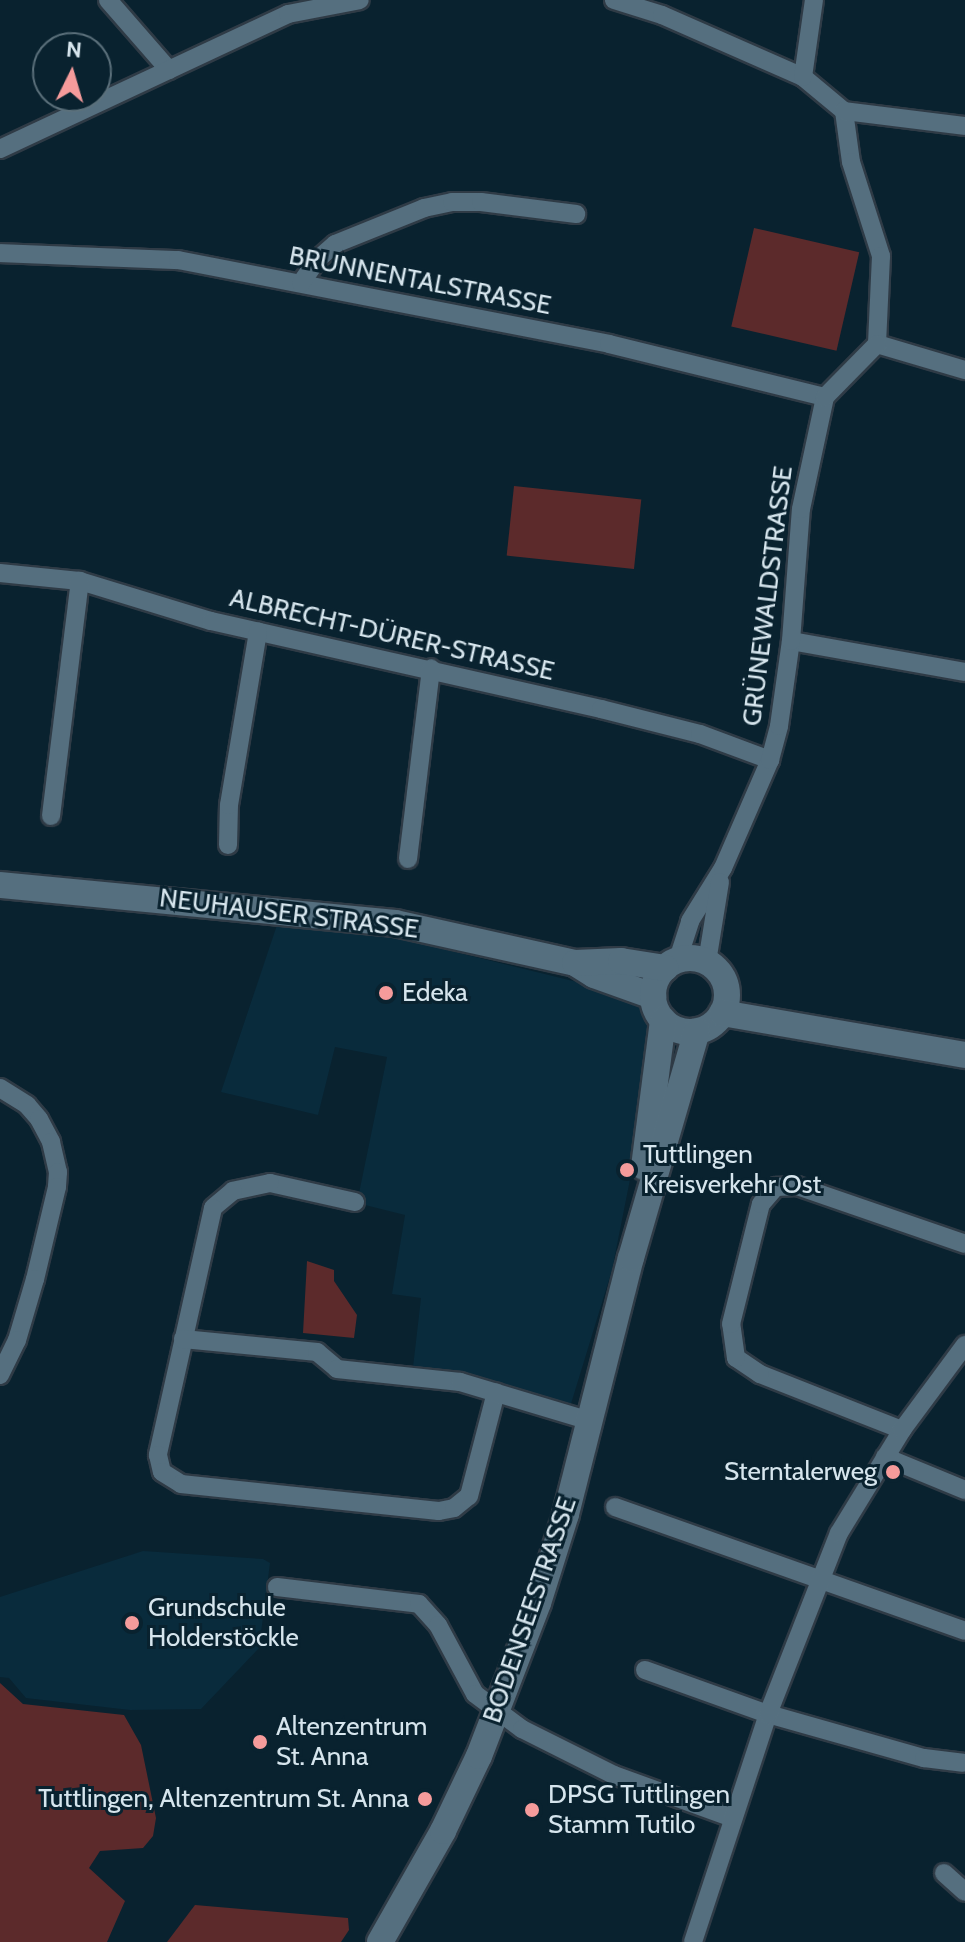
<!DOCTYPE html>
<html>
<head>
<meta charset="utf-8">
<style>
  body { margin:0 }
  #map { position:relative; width:965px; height:1942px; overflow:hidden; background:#09222f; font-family:Cabin,sans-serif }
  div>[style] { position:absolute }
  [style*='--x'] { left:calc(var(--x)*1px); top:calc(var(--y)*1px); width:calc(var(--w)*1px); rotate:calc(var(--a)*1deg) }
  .built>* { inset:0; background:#092b3c }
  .green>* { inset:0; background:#5c2a2b; transform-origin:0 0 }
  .roads { filter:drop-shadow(2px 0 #2f3b46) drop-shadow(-2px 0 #2f3b46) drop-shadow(0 2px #2f3b46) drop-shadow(0 -2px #2f3b46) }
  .street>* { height:18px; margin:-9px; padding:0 9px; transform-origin:9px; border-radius:9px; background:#556f7f }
  .secondary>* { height:26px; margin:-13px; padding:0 13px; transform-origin:13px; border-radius:13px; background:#556f7f }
  .secondary>.ring { margin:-13px; padding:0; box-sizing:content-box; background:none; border:26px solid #556f7f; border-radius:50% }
  .dots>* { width:22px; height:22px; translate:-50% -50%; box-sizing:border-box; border:4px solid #09222f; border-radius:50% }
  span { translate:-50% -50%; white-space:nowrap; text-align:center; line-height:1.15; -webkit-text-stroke:6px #09222f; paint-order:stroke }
  .street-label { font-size:26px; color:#d6e5ed }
  .poi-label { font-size:26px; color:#d6e5ed }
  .left { translate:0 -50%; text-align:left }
  .right { translate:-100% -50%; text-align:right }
  .north { position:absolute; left:32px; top:32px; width:80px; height:80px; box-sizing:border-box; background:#09222f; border:2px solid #5b707b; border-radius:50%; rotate:5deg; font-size:22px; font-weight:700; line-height:32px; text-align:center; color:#d6e5ed }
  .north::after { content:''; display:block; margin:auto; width:28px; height:36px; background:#f59b9b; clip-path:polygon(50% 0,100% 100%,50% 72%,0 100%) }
</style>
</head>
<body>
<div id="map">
  <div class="built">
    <div style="clip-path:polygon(278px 922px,386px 935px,630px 995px,655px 1027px,648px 1089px,612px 1270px,570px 1407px,412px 1376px,421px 1298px,392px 1294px,405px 1215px,357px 1203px,387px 1057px,335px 1047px,318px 1115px,221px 1092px)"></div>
    <div style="clip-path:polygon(143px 1551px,263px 1559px,270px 1563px,259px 1648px,201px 1709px,130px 1710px,26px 1698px,9px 1678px,0 1677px,0 1597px)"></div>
  </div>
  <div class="green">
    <div style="left:754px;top:228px;width:108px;height:101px;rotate:13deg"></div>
    <div style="left:514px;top:486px;width:128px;height:70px;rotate:6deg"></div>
    <div style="clip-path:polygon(307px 1261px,334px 1270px,334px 1281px,357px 1315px,354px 1338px,303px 1333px)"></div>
    <div style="clip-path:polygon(0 1683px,23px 1704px,124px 1715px,141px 1745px,156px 1818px,153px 1836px,143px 1848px,100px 1851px,89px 1868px,125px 1901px,107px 1942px,0 1942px)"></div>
    <div style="clip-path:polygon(195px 1905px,348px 1918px,349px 1930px,341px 1942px,167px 1942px)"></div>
  </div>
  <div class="roads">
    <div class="street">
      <div style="--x:108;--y:0;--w:93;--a:48.9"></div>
      <div style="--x:614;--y:0;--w:50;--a:17.4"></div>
      <div style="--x:662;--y:15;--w:154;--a:23.7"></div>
      <div style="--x:803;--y:77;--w:53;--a:39.7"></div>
      <div style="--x:844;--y:111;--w:51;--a:82.2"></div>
      <div style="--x:851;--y:162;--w:99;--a:72.3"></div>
      <div style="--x:881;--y:256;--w:88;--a:92.6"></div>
      <div style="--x:803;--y:77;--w:78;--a:-81.9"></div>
      <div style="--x:844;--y:111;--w:122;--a:7.1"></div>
      <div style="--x:0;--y:149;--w:318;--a:-25.1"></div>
      <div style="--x:288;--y:14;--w:73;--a:-11"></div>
      <div style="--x:0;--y:253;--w:178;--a:2.3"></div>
      <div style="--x:178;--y:260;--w:439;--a:11"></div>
      <div style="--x:609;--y:344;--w:222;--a:13.8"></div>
      <div style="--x:301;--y:283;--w:29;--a:-55"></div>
      <div style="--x:318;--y:259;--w:23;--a:-41"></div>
      <div style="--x:335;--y:244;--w:96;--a:-22"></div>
      <div style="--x:424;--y:208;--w:29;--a:-12"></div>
      <div style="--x:452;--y:202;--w:29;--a:0"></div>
      <div style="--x:481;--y:202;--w:96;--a:7.2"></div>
      <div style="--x:877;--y:344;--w:92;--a:16.5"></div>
      <div style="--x:0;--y:573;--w:80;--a:5.7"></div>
      <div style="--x:80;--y:581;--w:137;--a:17"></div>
      <div style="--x:211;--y:621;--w:400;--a:12.7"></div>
      <div style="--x:601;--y:709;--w:102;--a:14.2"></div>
      <div style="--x:700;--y:734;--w:75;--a:20.4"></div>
      <div style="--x:791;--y:641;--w:177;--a:10.1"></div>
      <div style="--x:51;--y:816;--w:237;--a:-83"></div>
      <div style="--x:228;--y:845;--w:40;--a:-88.6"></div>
      <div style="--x:229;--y:805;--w:176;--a:-80.5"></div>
      <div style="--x:408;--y:859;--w:192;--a:-83.1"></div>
      <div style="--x:678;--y:959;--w:40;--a:-72"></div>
      <div style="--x:690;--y:921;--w:62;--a:-58.1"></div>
      <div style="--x:723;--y:868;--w:118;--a:-66.5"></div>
      <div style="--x:770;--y:760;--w:35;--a:-75"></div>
      <div style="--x:779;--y:726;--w:86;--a:-82"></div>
      <div style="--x:791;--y:641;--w:132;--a:-85.7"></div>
      <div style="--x:801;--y:509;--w:115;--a:-77.9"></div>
      <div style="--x:825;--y:397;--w:74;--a:-45.5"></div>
      <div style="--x:707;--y:962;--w:81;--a:-80.8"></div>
      <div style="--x:0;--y:1088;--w:32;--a:32"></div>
      <div style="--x:27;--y:1105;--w:18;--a:49"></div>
      <div style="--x:39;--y:1119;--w:26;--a:62"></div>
      <div style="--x:51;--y:1142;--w:31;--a:77"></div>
      <div style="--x:58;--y:1172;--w:15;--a:94"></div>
      <div style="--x:57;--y:1187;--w:95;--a:103.4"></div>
      <div style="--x:35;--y:1279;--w:64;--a:106.4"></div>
      <div style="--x:17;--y:1340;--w:39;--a:116"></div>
      <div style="--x:355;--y:1202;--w:87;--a:-167.4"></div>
      <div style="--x:270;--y:1183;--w:38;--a:168"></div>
      <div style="--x:233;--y:1191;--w:26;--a:140"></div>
      <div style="--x:213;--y:1208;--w:253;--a:102.6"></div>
      <div style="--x:158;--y:1455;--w:17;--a:77"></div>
      <div style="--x:162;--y:1472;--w:22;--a:32"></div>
      <div style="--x:181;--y:1484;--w:259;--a:6"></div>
      <div style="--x:439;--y:1511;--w:15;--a:-11"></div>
      <div style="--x:454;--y:1508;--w:19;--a:-39"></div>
      <div style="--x:469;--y:1496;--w:107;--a:-75.4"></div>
      <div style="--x:183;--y:1339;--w:135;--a:5.5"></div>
      <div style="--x:317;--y:1352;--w:26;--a:40"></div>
      <div style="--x:337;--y:1369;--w:124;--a:6"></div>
      <div style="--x:460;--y:1382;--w:136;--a:16.7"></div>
      <div style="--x:902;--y:1430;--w:153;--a:-158.5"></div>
      <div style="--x:760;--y:1374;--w:29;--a:-146"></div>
      <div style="--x:736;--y:1358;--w:34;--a:-98"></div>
      <div style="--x:731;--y:1324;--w:124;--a:-76"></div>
      <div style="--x:761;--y:1204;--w:23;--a:-49"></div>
      <div style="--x:776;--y:1187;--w:21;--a:-3"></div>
      <div style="--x:797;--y:1186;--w:178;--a:19"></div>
      <div style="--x:885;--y:1457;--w:87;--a:22.4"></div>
      <div style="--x:615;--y:1507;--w:371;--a:19.5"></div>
      <div style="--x:277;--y:1587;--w:143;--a:6.8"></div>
      <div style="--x:419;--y:1604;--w:28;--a:48"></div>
      <div style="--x:438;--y:1625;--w:78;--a:61.8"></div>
      <div style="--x:475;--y:1694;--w:59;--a:36.7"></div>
      <div style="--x:522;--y:1729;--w:103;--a:26.6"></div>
      <div style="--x:614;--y:1775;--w:127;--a:19.9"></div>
      <div style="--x:645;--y:1670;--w:131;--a:19.7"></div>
      <div style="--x:768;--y:1714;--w:162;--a:15.8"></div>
      <div style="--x:924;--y:1758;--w:39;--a:7"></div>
      <div style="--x:944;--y:1873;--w:28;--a:42"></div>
      <div style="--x:693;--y:1942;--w:240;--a:-71.8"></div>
      <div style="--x:768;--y:1714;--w:194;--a:-68.6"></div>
      <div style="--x:839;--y:1533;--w:121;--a:-58.5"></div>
      <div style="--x:902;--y:1430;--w:106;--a:-53.5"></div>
    </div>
    <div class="secondary">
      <div style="--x:0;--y:885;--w:397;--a:5.5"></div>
      <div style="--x:395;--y:923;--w:184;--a:12.5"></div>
      <div style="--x:575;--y:963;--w:22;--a:32"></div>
      <div style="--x:594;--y:975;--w:63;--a:19.6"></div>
      <div class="ring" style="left:653px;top:958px;width:48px;height:48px"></div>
      <div style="--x:575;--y:963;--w:46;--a:-2.5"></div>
      <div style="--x:621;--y:961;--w:45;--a:9"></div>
      <div style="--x:722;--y:1013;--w:247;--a:9.8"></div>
      <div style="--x:644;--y:1167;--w:148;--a:-82.6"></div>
      <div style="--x:380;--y:1942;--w:128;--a:-60.4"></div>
      <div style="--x:443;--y:1831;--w:83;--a:-64.4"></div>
      <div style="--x:479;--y:1756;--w:164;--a:-68.9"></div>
      <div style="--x:538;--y:1603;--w:93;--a:-72.5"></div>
      <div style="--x:566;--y:1514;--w:264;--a:-75.8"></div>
      <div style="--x:631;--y:1258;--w:236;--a:-73.8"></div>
    </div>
  </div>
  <div class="dots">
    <div style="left:386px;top:993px;background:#f59b9b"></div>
    <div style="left:627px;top:1170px;background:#f59b9b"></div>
    <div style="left:893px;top:1472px;background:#f59b9b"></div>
    <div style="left:132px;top:1623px;background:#f59b9b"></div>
    <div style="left:260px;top:1742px;background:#f59b9b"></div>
    <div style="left:425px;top:1799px;background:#f59b9b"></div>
    <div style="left:532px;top:1810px;background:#f59b9b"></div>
  </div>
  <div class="street-label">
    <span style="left:420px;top:281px;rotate:11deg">BRUNNENTALSTRASSE</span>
    <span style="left:768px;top:596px;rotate:-83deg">GRÜNEWALDSTRASSE</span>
    <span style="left:392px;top:635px;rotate:13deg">ALBRECHT-DÜRER-STRASSE</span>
    <span style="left:289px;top:914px;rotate:7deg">NEUHAUSER STRASSE</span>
    <span style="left:530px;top:1610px;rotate:-71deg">BODENSEESTRASSE</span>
  </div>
  <div class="poi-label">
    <span class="left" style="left:402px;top:993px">Edeka</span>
    <span class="left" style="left:643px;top:1170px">Tuttlingen<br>Kreisverkehr Ost</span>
    <span class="right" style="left:877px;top:1472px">Sterntalerweg</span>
    <span class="left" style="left:148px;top:1623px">Grundschule<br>Holderstöckle</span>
    <span class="left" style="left:276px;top:1742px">Altenzentrum<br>St. Anna</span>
    <span class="left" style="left:548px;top:1810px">DPSG Tuttlingen<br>Stamm Tutilo</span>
    <span class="right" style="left:409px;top:1799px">Tuttlingen, Altenzentrum St. Anna</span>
  </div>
  <div class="north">N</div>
</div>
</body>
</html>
